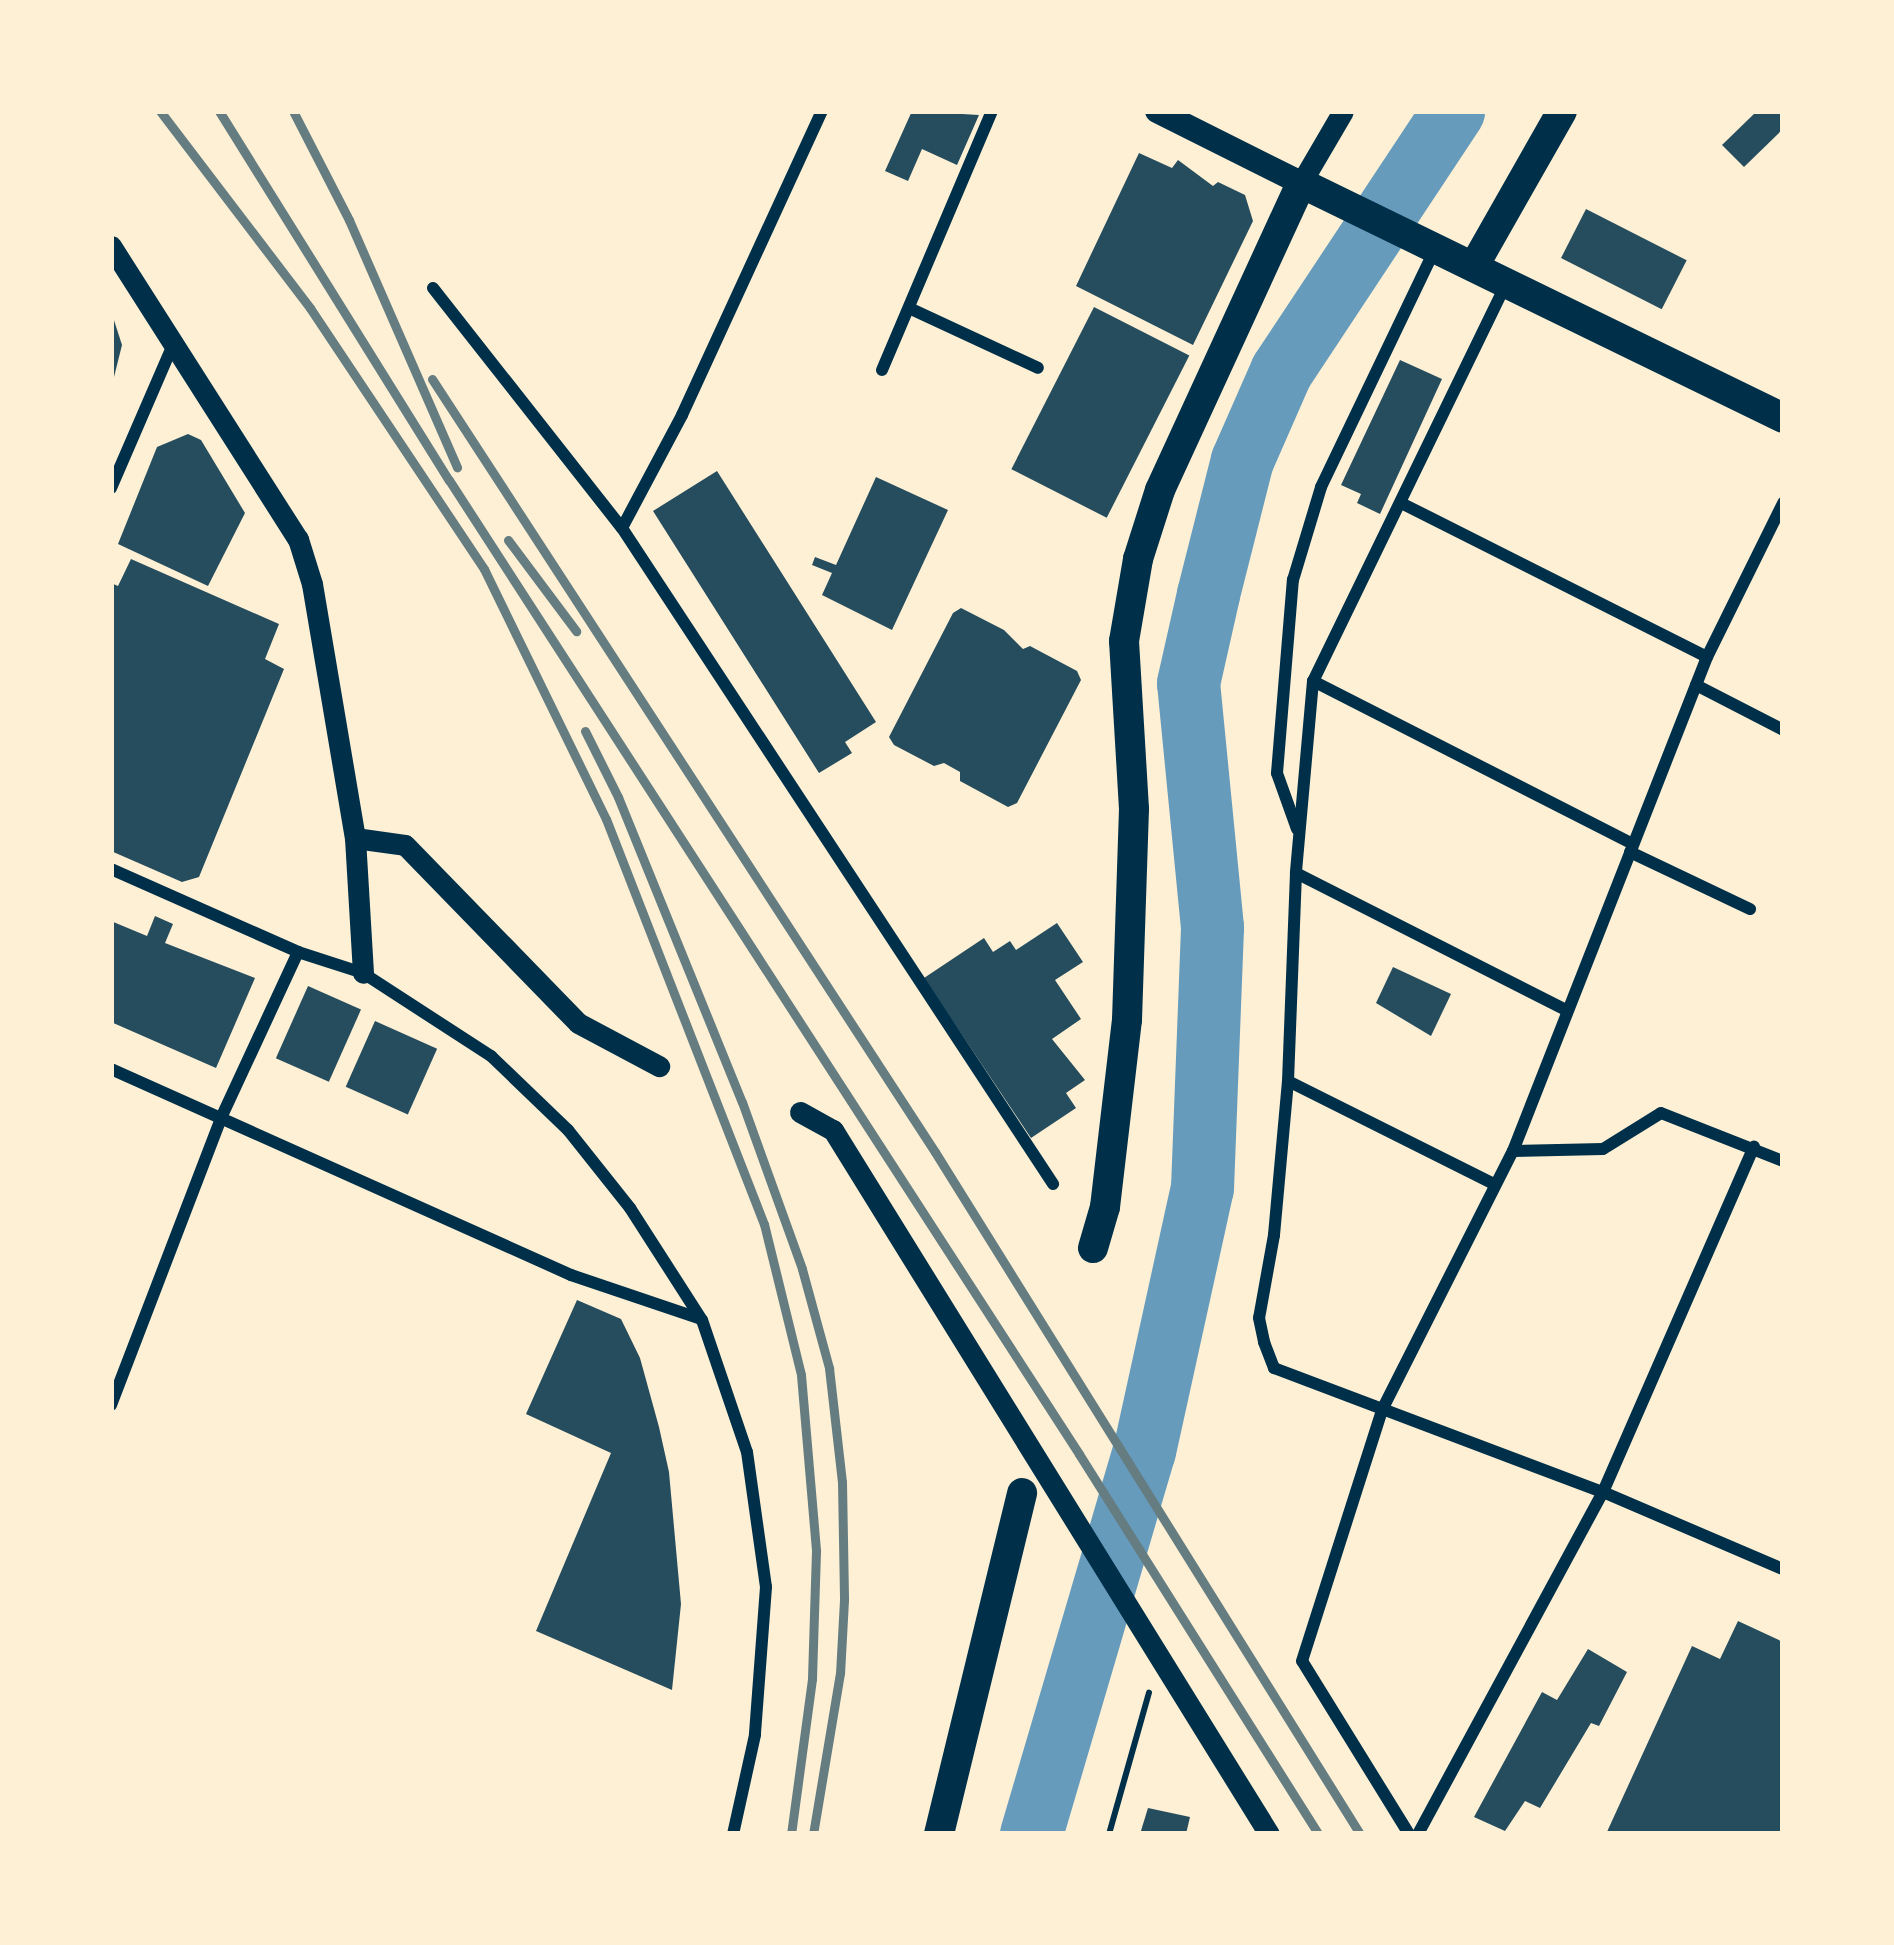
<!DOCTYPE html>
<html>
<head>
<meta charset="utf-8">
<style>
  body { margin:0 }
  #map { position:relative; width:1894px; height:1945px; overflow:hidden; background:#fdf0d5; font-family:Lato,sans-serif }
  div>[style] { position:absolute }
  [style*='--x'] { left:calc(var(--x)*1px); top:calc(var(--y)*1px); width:calc(var(--w)*1px); rotate:calc(var(--a)*1deg) }
  .river>* { height:63px; margin:-31.5px; padding:0 31.5px; transform-origin:31.5px; border-radius:31.5px; background:#669bbc }
  .building>* { inset:0; background:#264d5e; transform-origin:0 0 }
  .path>* { height:6px; margin:-3px; padding:0 3px; transform-origin:3px; border-radius:3px; background:#003049 }
  .minor>* { height:12px; margin:-6px; padding:0 6px; transform-origin:6px; border-radius:6px; background:#003049 }
  .tertiary>* { height:21px; margin:-10.5px; padding:0 10.5px; transform-origin:10.5px; border-radius:10.5px; background:#003049 }
  .secondary>* { height:24px; margin:-12px; padding:0 12px; transform-origin:12px; border-radius:12px; background:#003049 }
  .primary>* { height:30px; margin:-15px; padding:0 15px; transform-origin:15px; border-radius:15px; background:#003049 }
  .rail>* { height:9px; margin:-4.5px; padding:0 4.5px; transform-origin:4.5px; border-radius:4.5px; background:#657d81 }
  span { translate:-50% -50%; white-space:nowrap; text-align:center; line-height:1.15; -webkit-text-stroke:10px #fdf0d5; paint-order:stroke }
  .frame { position:absolute; inset:0; border:114px solid #fdf0d5; pointer-events:none }
</style>
</head>
<body>
<div id="map">
  <div class="river">
    <div style="--x:1031;--y:1834;--w:399;--a:-73.6"></div>
    <div style="--x:1144;--y:1451;--w:269;--a:-77.6"></div>
    <div style="--x:1202;--y:1188;--w:261;--a:-87.8"></div>
    <div style="--x:1212;--y:927;--w:245;--a:-95.6"></div>
    <div style="--x:1188;--y:683;--w:91;--a:-77.3"></div>
    <div style="--x:1208;--y:594;--w:138;--a:-75.8"></div>
    <div style="--x:1242;--y:460;--w:97;--a:-66.3"></div>
    <div style="--x:1281;--y:371;--w:312;--a:-56.5"></div>
  </div>
  <div class="building">
    <div style="clip-path:polygon(912px 111px,979px 115px,957px 165px,922px 149px,908px 181px,885px 171px)"></div>
    <div style="clip-path:polygon(1757px 111px,1783px 111px,1783px 129px,1744px 167px,1722px 145px)"></div>
    <div style="clip-path:polygon(1139px 153px,1172px 168px,1178px 160px,1213px 186px,1218px 182px,1245px 195px,1253px 221px,1193px 345px,1076px 286px)"></div>
    <div style="left:1586px;top:209px;width:113px;height:55px;rotate:27deg"></div>
    <div style="left:1094px;top:307px;width:107px;height:182px;rotate:27deg"></div>
    <div style="clip-path:polygon(112px 314px,122px 345px,113px 381px,111px 380px)"></div>
    <div style="clip-path:polygon(1400px 360px,1442px 379px,1380px 514px,1357px 503px,1361px 494px,1341px 485px)"></div>
    <div style="clip-path:polygon(188px 434px,201px 440px,245px 513px,208px 586px,118px 544px,157px 447px)"></div>
    <div style="clip-path:polygon(717px 471px,876px 722px,845px 742px,852px 753px,819px 773px,653px 511px)"></div>
    <div style="clip-path:polygon(876px 477px,948px 510px,892px 630px,822px 595px,832px 573px,812px 565px,815px 557px,836px 565px)"></div>
    <div style="clip-path:polygon(131px 559px,279px 624px,265px 659px,284px 669px,199px 877px,182px 882px,111px 851px,111px 583px,118px 586px)"></div>
    <div style="clip-path:polygon(961px 608px,1004px 630px,1023px 649px,1030px 646px,1077px 671px,1081px 680px,1017px 803px,1008px 807px,960px 781px,960px 772px,944px 763px,934px 766px,894px 745px,889px 737px,953px 613px)"></div>
    <div style="clip-path:polygon(155px 916px,173px 924px,165px 943px,255px 978px,216px 1068px,111px 1022px,111px 921px,147px 936px)"></div>
    <div style="clip-path:polygon(1057px 923px,1083px 962px,1055px 980px,1081px 1019px,1052px 1039px,1085px 1080px,1066px 1093px,1076px 1108px,1031px 1138px,924px 978px,984px 938px,993px 952px,1010px 941px,1016px 950px)"></div>
    <div style="clip-path:polygon(1393px 967px,1451px 994px,1431px 1036px,1376px 1003px)"></div>
    <div style="left:308px;top:986px;width:58px;height:79px;rotate:24deg"></div>
    <div style="left:375px;top:1021px;width:68px;height:72px;rotate:24deg"></div>
    <div style="clip-path:polygon(577px 1300px,621px 1319px,640px 1358px,659px 1427px,669px 1472px,681px 1604px,672px 1690px,536px 1631px,611px 1453px,526px 1414px)"></div>
    <div style="clip-path:polygon(1738px 1621px,1783px 1642px,1783px 1834px,1606px 1834px,1692px 1646px,1720px 1659px)"></div>
    <div style="clip-path:polygon(1588px 1649px,1627px 1672px,1599px 1726px,1591px 1723px,1540px 1808px,1525px 1801px,1505px 1831px,1474px 1817px,1542px 1692px,1557px 1700px)"></div>
    <div style="clip-path:polygon(1148px 1808px,1190px 1817px,1186px 1834px,1140px 1834px)"></div>
  </div>
  <div class="path">
    <div style="--x:1109;--y:1834;--w:147;--a:-74.2"></div>
  </div>
  <div class="minor">
    <div style="--x:1505;--y:286;--w:439;--a:115.9"></div>
    <div style="--x:1313;--y:681;--w:193;--a:95.1"></div>
    <div style="--x:1296;--y:873;--w:208;--a:92.2"></div>
    <div style="--x:1288;--y:1081;--w:155;--a:95.2"></div>
    <div style="--x:1274;--y:1235;--w:84;--a:100.2"></div>
    <div style="--x:1259;--y:1318;--w:25;--a:78"></div>
    <div style="--x:1264;--y:1342;--w:28;--a:69"></div>
    <div style="--x:1274;--y:1368;--w:352;--a:20.7"></div>
    <div style="--x:1603;--y:1492;--w:196;--a:23.2"></div>
    <div style="--x:433;--y:288;--w:305;--a:51.8"></div>
    <div style="--x:622;--y:528;--w:785;--a:56.69"></div>
    <div style="--x:909;--y:308;--w:142;--a:24.9"></div>
    <div style="--x:882;--y:370;--w:281;--a:-67"></div>
    <div style="--x:111;--y:488;--w:154;--a:-66.6"></div>
    <div style="--x:1403;--y:504;--w:340;--a:26.7"></div>
    <div style="--x:622;--y:528;--w:128;--a:-62"></div>
    <div style="--x:682;--y:415;--w:335;--a:-65.3"></div>
    <div style="--x:1313;--y:681;--w:359;--a:27"></div>
    <div style="--x:1696;--y:685;--w:98;--a:27.3"></div>
    <div style="--x:1297;--y:829;--w:59;--a:-109.7"></div>
    <div style="--x:1277;--y:773;--w:194;--a:-85.3"></div>
    <div style="--x:1293;--y:580;--w:97;--a:-73.2"></div>
    <div style="--x:1321;--y:487;--w:266;--a:-64.4"></div>
    <div style="--x:1630;--y:852;--w:133;--a:25.4"></div>
    <div style="--x:111;--y:869;--w:205;--a:23.9"></div>
    <div style="--x:298;--y:952;--w:68;--a:17.9"></div>
    <div style="--x:363;--y:973;--w:153;--a:33"></div>
    <div style="--x:491;--y:1056;--w:107;--a:43.9"></div>
    <div style="--x:568;--y:1130;--w:100;--a:51.5"></div>
    <div style="--x:630;--y:1208;--w:133;--a:57.3"></div>
    <div style="--x:702;--y:1320;--w:139;--a:71.2"></div>
    <div style="--x:747;--y:1452;--w:136;--a:82"></div>
    <div style="--x:766;--y:1587;--w:148;--a:94.3"></div>
    <div style="--x:755;--y:1735;--w:101;--a:102.5"></div>
    <div style="--x:1296;--y:873;--w:303;--a:26.9"></div>
    <div style="--x:111;--y:1069;--w:504;--a:24.12"></div>
    <div style="--x:571;--y:1275;--w:137;--a:18.7"></div>
    <div style="--x:1288;--y:1081;--w:230;--a:26.6"></div>
    <div style="--x:1513;--y:1151;--w:90;--a:-1.3"></div>
    <div style="--x:1603;--y:1149;--w:68;--a:-31.8"></div>
    <div style="--x:1661;--y:1113;--w:131;--a:21.5"></div>
    <div style="--x:111;--y:1405;--w:307;--a:-69"></div>
    <div style="--x:221;--y:1118;--w:183;--a:-65.1"></div>
    <div style="--x:1409;--y:1834;--w:203;--a:-121.7"></div>
    <div style="--x:1302;--y:1661;--w:263;--a:-72.3"></div>
    <div style="--x:1382;--y:1410;--w:290;--a:-63.2"></div>
    <div style="--x:1513;--y:1151;--w:531;--a:-68.56"></div>
    <div style="--x:1707;--y:657;--w:172;--a:-63.7"></div>
    <div style="--x:1418;--y:1834;--w:389;--a:-61.6"></div>
    <div style="--x:1603;--y:1492;--w:377;--a:-66.4"></div>
  </div>
  <div class="tertiary">
    <div style="--x:1301;--y:183;--w:83;--a:-59.7"></div>
    <div style="--x:111;--y:246;--w:348;--a:57.5"></div>
    <div style="--x:298;--y:539;--w:47;--a:72.7"></div>
    <div style="--x:312;--y:584;--w:258;--a:80.4"></div>
    <div style="--x:355;--y:838;--w:135;--a:86.6"></div>
    <div style="--x:355;--y:838;--w:50;--a:8"></div>
    <div style="--x:405;--y:845;--w:248;--a:45.8"></div>
    <div style="--x:578;--y:1023;--w:92;--a:28"></div>
    <div style="--x:800;--y:1112;--w:38;--a:29"></div>
    <div style="--x:833;--y:1130;--w:828;--a:58.23"></div>
  </div>
  <div class="secondary">
    <div style="--x:1157;--y:111;--w:161;--a:26.6"></div>
  </div>
  <div class="primary">
    <div style="--x:1474;--y:266;--w:178;--a:-60.4"></div>
    <div style="--x:1093;--y:1248;--w:43;--a:-73.7"></div>
    <div style="--x:1105;--y:1207;--w:188;--a:-83.3"></div>
    <div style="--x:1127;--y:1020;--w:211;--a:-88.1"></div>
    <div style="--x:1134;--y:809;--w:168;--a:-93.4"></div>
    <div style="--x:1124;--y:641;--w:83;--a:-80.3"></div>
    <div style="--x:1138;--y:559;--w:72;--a:-72.3"></div>
    <div style="--x:1160;--y:490;--w:338;--a:-65.3"></div>
    <div style="--x:1301;--y:183;--w:536;--a:25.99"></div>
    <div style="--x:939;--y:1834;--w:351;--a:-76.3"></div>
  </div>
  <div class="rail">
    <div style="--x:160;--y:111;--w:248;--a:52.7"></div>
    <div style="--x:310;--y:308;--w:314;--a:56.3"></div>
    <div style="--x:484;--y:569;--w:278;--a:64"></div>
    <div style="--x:606;--y:819;--w:435;--a:68.7"></div>
    <div style="--x:764;--y:1224;--w:155;--a:76.2"></div>
    <div style="--x:801;--y:1375;--w:177;--a:85.1"></div>
    <div style="--x:816;--y:1551;--w:128;--a:91.8"></div>
    <div style="--x:812;--y:1679;--w:156;--a:97.7"></div>
    <div style="--x:219;--y:111;--w:435;--a:58.1"></div>
    <div style="--x:449;--y:480;--w:1160;--a:57.1"></div>
    <div style="--x:1079;--y:1454;--w:449;--a:57.8"></div>
    <div style="--x:293;--y:111;--w:123;--a:62.8"></div>
    <div style="--x:349;--y:220;--w:270;--a:66.4"></div>
    <div style="--x:432;--y:379;--w:922;--a:56.95"></div>
    <div style="--x:935;--y:1152;--w:804;--a:58.07"></div>
    <div style="--x:508;--y:540;--w:114;--a:53.2"></div>
    <div style="--x:585;--y:731;--w:74;--a:63.4"></div>
    <div style="--x:618;--y:797;--w:329;--a:67.9"></div>
    <div style="--x:742;--y:1102;--w:177;--a:70.2"></div>
    <div style="--x:802;--y:1269;--w:103;--a:74.7"></div>
    <div style="--x:829;--y:1368;--w:115;--a:83.5"></div>
    <div style="--x:842;--y:1482;--w:118;--a:89"></div>
    <div style="--x:844;--y:1600;--w:73;--a:93.1"></div>
    <div style="--x:840;--y:1673;--w:163;--a:99.5"></div>
  </div>
  <div class="frame"></div>
</div>
</body>
</html>
